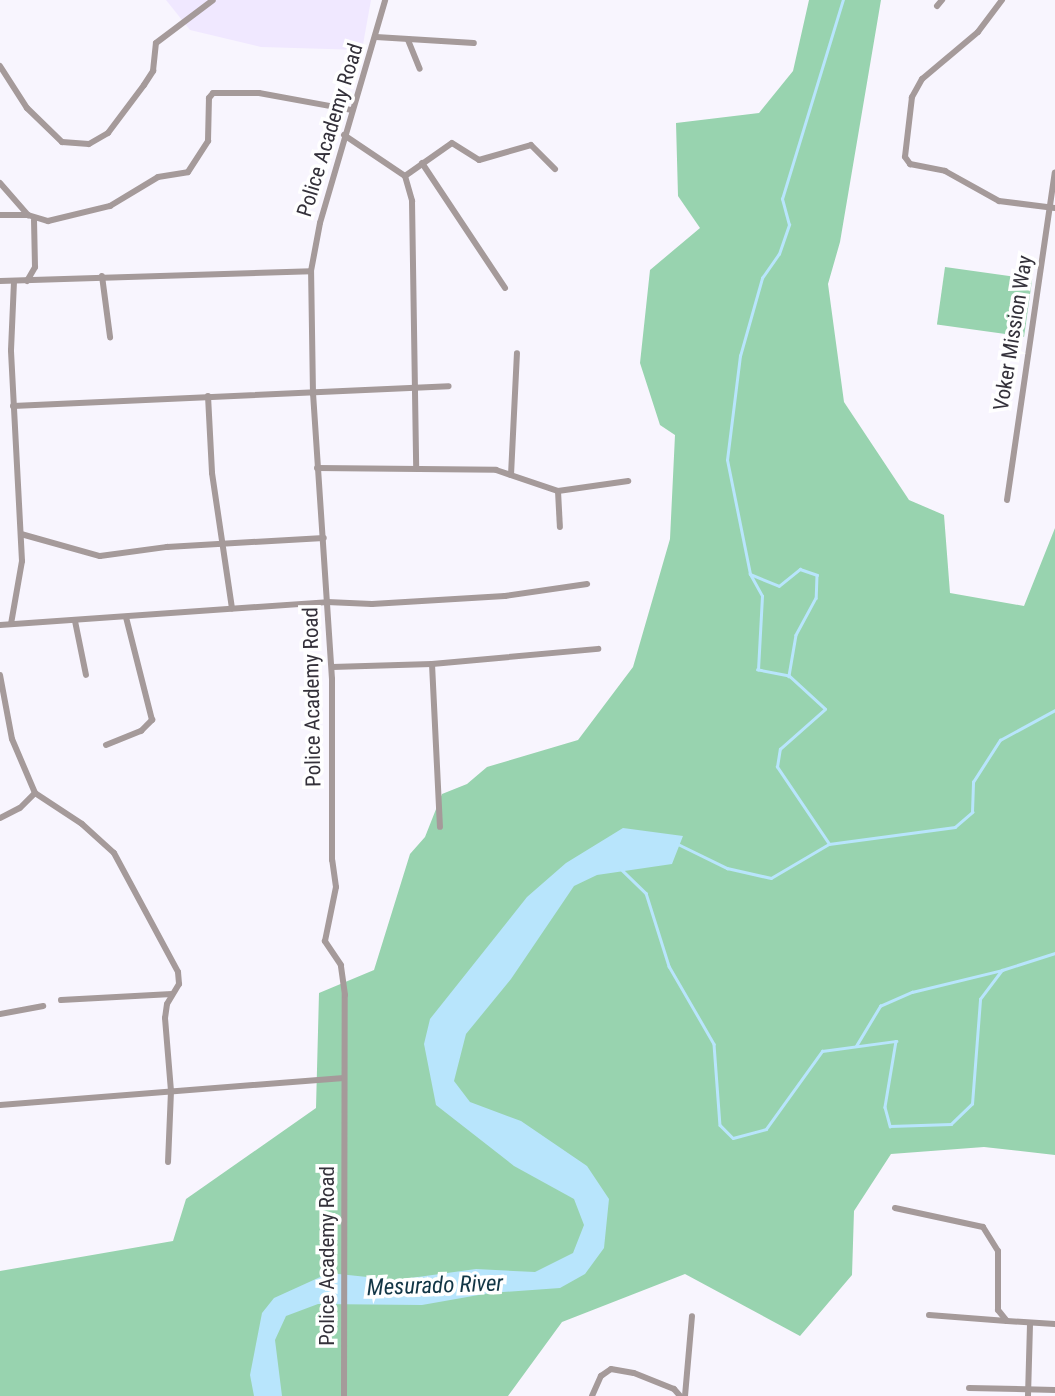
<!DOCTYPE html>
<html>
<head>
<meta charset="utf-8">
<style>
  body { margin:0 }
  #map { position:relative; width:1055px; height:1396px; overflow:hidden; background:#f8f5fe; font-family:"Roboto Condensed",sans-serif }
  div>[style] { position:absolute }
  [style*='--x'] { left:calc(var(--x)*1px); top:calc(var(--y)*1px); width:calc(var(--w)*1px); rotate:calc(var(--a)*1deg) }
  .built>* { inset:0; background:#f0e8ff }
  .green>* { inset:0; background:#98d3af; transform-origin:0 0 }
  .water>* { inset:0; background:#b8e5fc }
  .stream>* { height:2.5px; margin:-1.25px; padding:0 1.25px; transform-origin:1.25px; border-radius:1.25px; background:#b8e5fc }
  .minor>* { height:6px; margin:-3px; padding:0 3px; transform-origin:3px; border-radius:3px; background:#a59a9a }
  span { translate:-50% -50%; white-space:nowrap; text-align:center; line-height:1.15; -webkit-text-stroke:7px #fff; paint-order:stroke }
  .street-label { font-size:21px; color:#34313a }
  .water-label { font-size:23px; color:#123646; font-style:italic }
</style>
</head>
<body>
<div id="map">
  <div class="built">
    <div style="clip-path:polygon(166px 0,371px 0,362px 50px,261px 47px,190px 30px)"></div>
  </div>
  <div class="green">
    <div style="clip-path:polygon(809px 0,881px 0,840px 242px,828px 284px,844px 402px,909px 500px,944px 515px,950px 593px,1024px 606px,1055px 528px,1055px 1155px,984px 1147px,891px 1154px,854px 1211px,852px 1275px,800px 1336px,685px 1274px,562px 1322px,508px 1396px,0 1396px,0 1271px,173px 1241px,186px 1199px,316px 1108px,319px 993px,374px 970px,410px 854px,425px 837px,442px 794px,467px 784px,487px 767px,578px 740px,633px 667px,670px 539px,675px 435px,660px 425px,640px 363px,650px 270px,700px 228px,678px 196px,676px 123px,759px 113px,793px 71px)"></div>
    <div style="left:945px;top:267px;width:88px;height:58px;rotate:8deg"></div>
  </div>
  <div class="water">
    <div style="clip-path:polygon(623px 828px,683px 836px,672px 864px,597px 875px,574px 886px,511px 979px,466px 1034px,454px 1081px,470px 1102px,521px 1121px,587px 1166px,609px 1199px,604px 1248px,585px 1274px,560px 1288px,490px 1293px,422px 1305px,318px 1304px,286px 1316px,275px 1340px,282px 1396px,254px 1396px,250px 1375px,262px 1313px,274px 1298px,329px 1273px,396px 1280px,476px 1269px,535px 1272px,573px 1253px,584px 1225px,574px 1199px,514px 1166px,436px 1105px,424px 1044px,430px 1019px,527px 897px,566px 863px)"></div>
  </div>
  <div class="stream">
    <div style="--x:750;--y:574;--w:31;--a:22"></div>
    <div style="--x:779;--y:586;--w:27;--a:-39"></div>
    <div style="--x:800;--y:569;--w:18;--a:19"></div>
    <div style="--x:817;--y:575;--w:23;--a:92"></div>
    <div style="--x:816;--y:598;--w:42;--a:118.4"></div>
    <div style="--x:796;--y:635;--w:42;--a:99.7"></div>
    <div style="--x:678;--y:844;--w:55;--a:26.1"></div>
    <div style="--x:727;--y:868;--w:45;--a:12.8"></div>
    <div style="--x:771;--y:878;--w:67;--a:-30.4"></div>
    <div style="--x:829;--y:844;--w:127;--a:-7.7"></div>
    <div style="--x:955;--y:827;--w:23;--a:-41"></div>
    <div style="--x:972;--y:812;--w:30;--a:-88"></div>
    <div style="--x:973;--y:782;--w:50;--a:-57.3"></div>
    <div style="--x:1000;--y:740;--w:63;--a:-28.6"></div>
    <div style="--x:829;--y:844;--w:93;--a:-124"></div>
    <div style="--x:777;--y:767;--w:18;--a:-81"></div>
    <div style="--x:780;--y:749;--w:60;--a:-41.6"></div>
    <div style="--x:825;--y:709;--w:49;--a:-137.5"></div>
    <div style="--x:789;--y:676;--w:32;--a:-169"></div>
    <div style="--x:758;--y:670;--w:74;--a:-86.9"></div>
    <div style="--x:762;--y:596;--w:25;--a:-119"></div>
    <div style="--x:750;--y:574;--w:116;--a:-101.4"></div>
    <div style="--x:727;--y:460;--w:105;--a:-82.9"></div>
    <div style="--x:740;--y:356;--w:81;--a:-74.2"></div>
    <div style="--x:762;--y:278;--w:29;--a:-55"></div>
    <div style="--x:779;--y:254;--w:31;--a:-71"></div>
    <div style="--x:789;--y:225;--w:27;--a:-105"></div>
    <div style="--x:782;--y:199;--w:208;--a:-73"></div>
    <div style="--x:621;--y:869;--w:35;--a:44"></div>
    <div style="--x:646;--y:893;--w:77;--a:72.5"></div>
    <div style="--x:669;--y:966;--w:90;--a:60"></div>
    <div style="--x:714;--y:1044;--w:81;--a:85.8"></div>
    <div style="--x:720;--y:1125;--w:18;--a:45"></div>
    <div style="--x:733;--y:1138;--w:34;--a:-15"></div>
    <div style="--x:766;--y:1129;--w:96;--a:-54.3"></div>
    <div style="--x:822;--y:1051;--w:75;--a:-7.7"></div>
    <div style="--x:896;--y:1041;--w:67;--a:99.5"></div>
    <div style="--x:885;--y:1107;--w:20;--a:75"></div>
    <div style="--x:890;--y:1126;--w:61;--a:-1.9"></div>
    <div style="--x:951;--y:1124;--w:29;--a:-44"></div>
    <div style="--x:972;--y:1104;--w:105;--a:-85.6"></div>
    <div style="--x:980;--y:999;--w:36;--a:-53"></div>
    <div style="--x:1002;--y:970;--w:56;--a:-17.8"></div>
    <div style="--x:856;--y:1046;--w:47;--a:-59"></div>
    <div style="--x:880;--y:1006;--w:35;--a:-24"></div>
    <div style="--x:912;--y:992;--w:93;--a:-13.7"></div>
  </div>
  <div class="minor">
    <div style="--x:1002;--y:0;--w:40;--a:127"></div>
    <div style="--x:978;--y:32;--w:73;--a:140"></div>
    <div style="--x:922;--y:79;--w:21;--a:119"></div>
    <div style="--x:912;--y:97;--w:60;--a:96.7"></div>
    <div style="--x:905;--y:157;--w:9;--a:54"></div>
    <div style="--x:910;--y:164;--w:36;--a:11"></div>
    <div style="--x:945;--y:171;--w:62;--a:29.1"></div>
    <div style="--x:999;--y:201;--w:56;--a:7.1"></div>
    <div style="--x:937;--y:6;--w:8;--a:-50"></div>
    <div style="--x:376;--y:37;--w:98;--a:3.5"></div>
    <div style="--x:408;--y:40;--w:31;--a:68"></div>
    <div style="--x:0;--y:66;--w:50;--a:57.3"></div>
    <div style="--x:27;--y:108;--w:49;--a:44.2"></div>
    <div style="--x:62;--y:142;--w:27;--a:4"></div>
    <div style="--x:89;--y:144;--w:22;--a:-30"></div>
    <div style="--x:108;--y:133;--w:60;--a:-53.1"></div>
    <div style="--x:144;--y:85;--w:17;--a:-57"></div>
    <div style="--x:153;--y:71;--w:28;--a:-84"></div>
    <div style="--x:156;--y:43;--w:71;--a:-37"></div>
    <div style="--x:344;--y:135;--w:73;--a:33.9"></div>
    <div style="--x:405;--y:176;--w:26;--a:74"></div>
    <div style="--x:412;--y:201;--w:266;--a:89.1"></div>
    <div style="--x:422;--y:163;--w:150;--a:56.4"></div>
    <div style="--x:405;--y:176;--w:57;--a:-35.1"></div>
    <div style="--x:452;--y:143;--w:32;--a:32"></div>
    <div style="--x:479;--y:160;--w:54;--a:-16.1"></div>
    <div style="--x:531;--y:145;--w:34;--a:45"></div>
    <div style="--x:0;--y:183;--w:43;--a:48.8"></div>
    <div style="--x:28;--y:215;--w:21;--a:17"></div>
    <div style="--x:48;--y:221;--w:64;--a:-13.6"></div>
    <div style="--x:110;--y:206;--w:56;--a:-31.1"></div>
    <div style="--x:158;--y:177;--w:30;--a:-9"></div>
    <div style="--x:188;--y:172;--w:37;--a:-57"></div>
    <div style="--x:208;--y:141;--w:43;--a:-88.7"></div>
    <div style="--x:209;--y:98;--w:6;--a:-51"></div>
    <div style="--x:213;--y:93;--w:46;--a:0"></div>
    <div style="--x:259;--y:93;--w:95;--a:10.4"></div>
    <div style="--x:0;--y:215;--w:28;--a:0"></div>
    <div style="--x:102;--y:276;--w:62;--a:82.5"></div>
    <div style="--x:0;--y:281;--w:311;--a:-1.8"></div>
    <div style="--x:27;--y:281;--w:16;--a:-60"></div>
    <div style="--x:35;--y:267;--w:47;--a:-91.2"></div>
    <div style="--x:208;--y:396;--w:77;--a:87"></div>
    <div style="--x:212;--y:473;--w:137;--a:81.6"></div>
    <div style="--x:13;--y:406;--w:436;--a:-2.6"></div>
    <div style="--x:317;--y:468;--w:179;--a:0.6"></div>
    <div style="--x:496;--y:470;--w:65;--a:18.7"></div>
    <div style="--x:558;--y:491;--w:36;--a:87"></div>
    <div style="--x:511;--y:475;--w:122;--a:-87.2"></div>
    <div style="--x:558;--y:491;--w:71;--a:-8.1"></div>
    <div style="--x:1007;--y:500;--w:331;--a:-81.7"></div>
    <div style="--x:21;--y:534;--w:82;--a:15.6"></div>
    <div style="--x:100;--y:556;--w:68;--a:-7.7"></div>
    <div style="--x:167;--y:547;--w:157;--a:-3.3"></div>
    <div style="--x:75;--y:621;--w:55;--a:78.5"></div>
    <div style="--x:11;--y:624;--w:64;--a:-80.1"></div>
    <div style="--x:22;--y:561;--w:211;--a:-93"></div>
    <div style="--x:11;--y:350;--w:68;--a:-87.5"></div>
    <div style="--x:0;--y:625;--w:328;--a:-4"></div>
    <div style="--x:327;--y:602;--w:45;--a:2.5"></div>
    <div style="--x:372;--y:604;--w:133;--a:-3.4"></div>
    <div style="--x:505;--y:596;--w:83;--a:-8.3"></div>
    <div style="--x:432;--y:664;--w:163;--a:87.2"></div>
    <div style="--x:332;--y:667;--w:100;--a:-1.7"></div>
    <div style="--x:432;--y:664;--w:167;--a:-5.2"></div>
    <div style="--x:0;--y:675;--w:65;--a:79.4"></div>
    <div style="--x:12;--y:739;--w:59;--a:66.9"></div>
    <div style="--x:35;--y:793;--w:56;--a:33.4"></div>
    <div style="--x:82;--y:824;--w:43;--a:42.2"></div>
    <div style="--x:114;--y:853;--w:135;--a:61.7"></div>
    <div style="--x:178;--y:972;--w:12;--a:85"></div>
    <div style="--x:179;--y:984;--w:23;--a:121"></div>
    <div style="--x:167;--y:1004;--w:14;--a:98"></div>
    <div style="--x:165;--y:1018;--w:73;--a:85.3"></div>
    <div style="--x:171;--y:1091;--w:71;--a:92.4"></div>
    <div style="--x:106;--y:745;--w:38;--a:-22"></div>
    <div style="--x:141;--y:731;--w:16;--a:-45"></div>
    <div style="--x:152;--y:720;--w:106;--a:-104.2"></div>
    <div style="--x:0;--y:818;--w:22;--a:-27"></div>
    <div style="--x:20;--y:808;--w:21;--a:-45"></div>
    <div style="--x:61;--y:1000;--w:111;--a:-3.1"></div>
    <div style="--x:0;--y:1014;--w:44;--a:-10.5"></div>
    <div style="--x:0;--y:1105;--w:345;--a:-4.5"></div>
    <div style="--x:895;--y:1208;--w:90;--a:12.2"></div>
    <div style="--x:983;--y:1227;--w:28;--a:58"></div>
    <div style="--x:998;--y:1251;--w:59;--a:90"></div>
    <div style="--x:998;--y:1310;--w:14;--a:51"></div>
    <div style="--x:1007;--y:1321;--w:48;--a:3.6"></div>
    <div style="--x:929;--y:1315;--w:78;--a:4.4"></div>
    <div style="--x:969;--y:1388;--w:86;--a:1.3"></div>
    <div style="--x:344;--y:1396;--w:401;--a:-89.9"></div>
    <div style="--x:345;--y:995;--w:30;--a:-98"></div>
    <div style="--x:341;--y:965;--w:29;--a:-124"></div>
    <div style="--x:325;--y:941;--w:55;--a:-78.5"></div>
    <div style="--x:336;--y:887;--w:27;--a:-98"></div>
    <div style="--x:332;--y:860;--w:181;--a:-90"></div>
    <div style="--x:332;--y:679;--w:286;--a:-93.8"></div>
    <div style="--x:313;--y:394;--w:123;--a:-90.9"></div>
    <div style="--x:311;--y:271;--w:49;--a:-79.4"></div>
    <div style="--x:320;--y:223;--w:232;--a:-73.7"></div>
    <div style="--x:592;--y:1396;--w:22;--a:-66"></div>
    <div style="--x:601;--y:1376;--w:12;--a:-35"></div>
    <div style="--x:611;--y:1369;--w:23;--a:10"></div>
    <div style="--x:634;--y:1373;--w:43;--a:21.8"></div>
    <div style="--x:674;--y:1389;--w:9;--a:49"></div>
    <div style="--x:685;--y:1396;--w:80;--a:-85"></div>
    <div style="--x:1028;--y:1396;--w:71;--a:-88.4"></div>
  </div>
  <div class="street-label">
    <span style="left:330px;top:130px;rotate:-73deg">Police Academy Road</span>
    <span style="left:1013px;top:333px;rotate:-81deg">Voker Mission Way</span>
    <span style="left:312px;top:697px;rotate:-91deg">Police Academy Road</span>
    <span style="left:327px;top:1256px;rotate:-90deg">Police Academy Road</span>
  </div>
  <div class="water-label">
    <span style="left:435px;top:1286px;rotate:-2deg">Mesurado River</span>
  </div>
</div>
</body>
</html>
